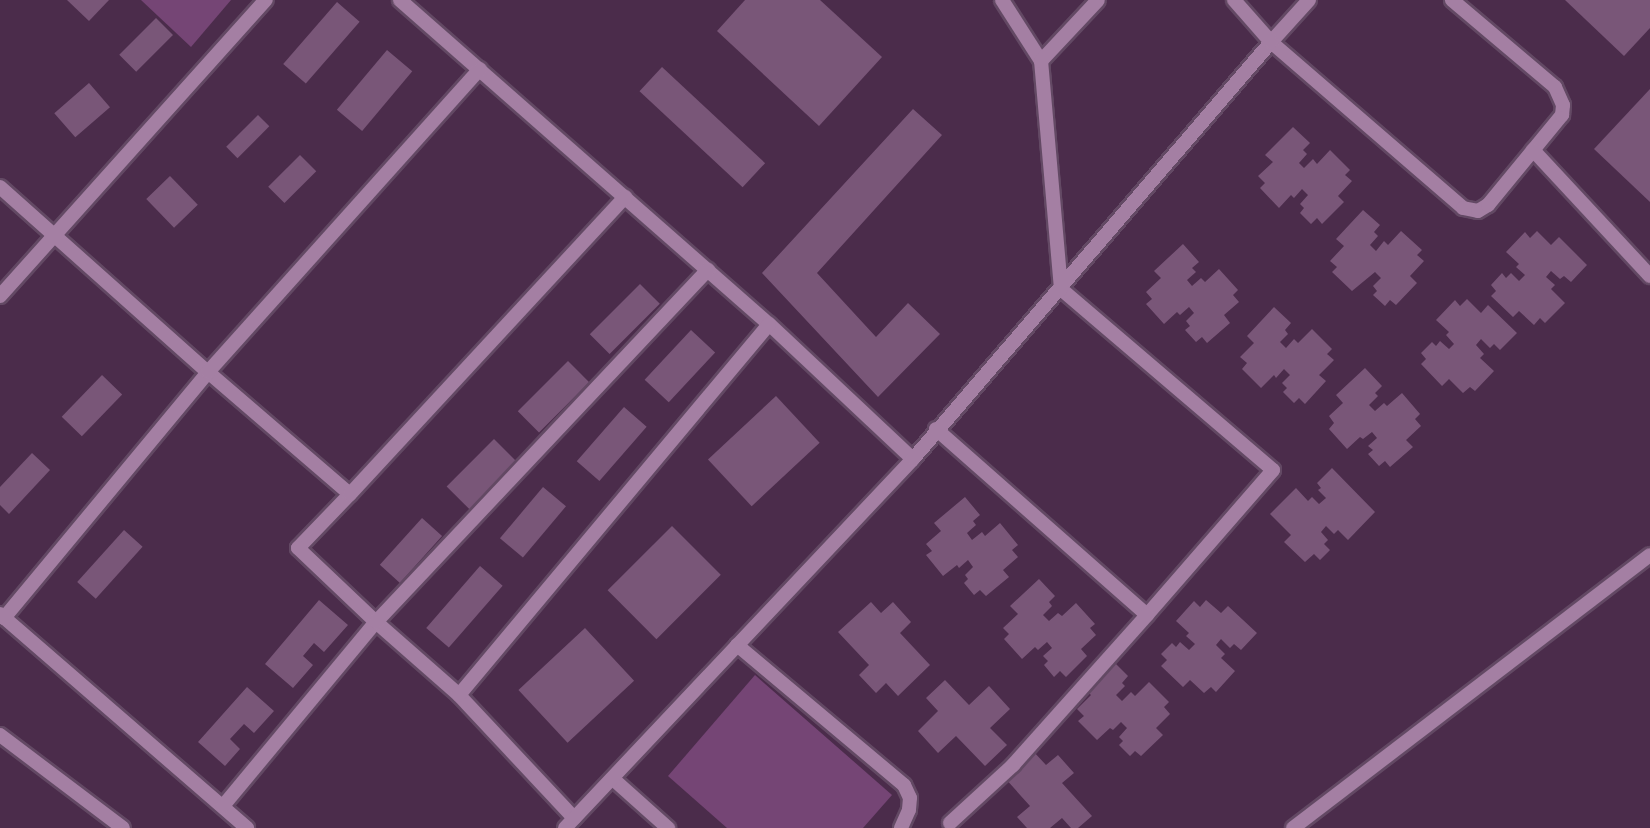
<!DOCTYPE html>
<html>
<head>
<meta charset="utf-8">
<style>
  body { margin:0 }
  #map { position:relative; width:1650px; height:828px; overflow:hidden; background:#4b2c4b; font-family:Commissioner,sans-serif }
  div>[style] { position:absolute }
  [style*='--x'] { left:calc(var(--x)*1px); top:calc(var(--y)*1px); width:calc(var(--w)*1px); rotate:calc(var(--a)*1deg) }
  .green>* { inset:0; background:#754575 }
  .building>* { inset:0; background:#795678; transform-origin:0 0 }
  .roads { filter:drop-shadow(2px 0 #634964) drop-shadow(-2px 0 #634964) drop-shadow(0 2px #634964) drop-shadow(0 -2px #634964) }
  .lane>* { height:14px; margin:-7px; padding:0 7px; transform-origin:7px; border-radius:7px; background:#a47fa3 }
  span { translate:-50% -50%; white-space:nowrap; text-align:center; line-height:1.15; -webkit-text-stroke:6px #291b29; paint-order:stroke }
</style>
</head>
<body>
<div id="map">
  <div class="green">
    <div style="clip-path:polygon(141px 0,231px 0,191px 47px)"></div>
    <div style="clip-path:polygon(755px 675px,892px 795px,863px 828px,727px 828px,668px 776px)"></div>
  </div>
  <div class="building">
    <div style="clip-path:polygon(67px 0,109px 0,89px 21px)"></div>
    <div style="clip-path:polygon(745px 0,820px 0,882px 57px,819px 126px,717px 31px)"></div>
    <div style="clip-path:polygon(1565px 0,1650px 0,1650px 28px,1624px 56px)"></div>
    <div style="left:337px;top:2px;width:30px;height:82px;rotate:41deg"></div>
    <div style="left:156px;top:18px;width:24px;height:52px;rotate:45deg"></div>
    <div style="left:387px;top:50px;width:33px;height:78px;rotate:40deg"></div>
    <div style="left:662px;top:67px;width:141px;height:33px;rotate:43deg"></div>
    <div style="left:89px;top:83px;width:32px;height:46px;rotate:49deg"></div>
    <div style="clip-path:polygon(1650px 89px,1650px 202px,1594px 149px)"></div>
    <div style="clip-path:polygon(913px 109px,942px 135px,817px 273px,876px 337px,908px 303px,940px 334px,878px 397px,762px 273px)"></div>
    <div style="left:258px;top:115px;width:16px;height:45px;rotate:45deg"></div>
    <div style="clip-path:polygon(1293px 127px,1310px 143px,1303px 150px,1307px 154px,1299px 163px,1304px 168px,1313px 159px,1317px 164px,1330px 150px,1350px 170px,1345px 175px,1352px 181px,1338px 196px,1344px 202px,1322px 224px,1317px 218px,1311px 224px,1300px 213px,1304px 208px,1300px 204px,1308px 195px,1302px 189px,1294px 198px,1291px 195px,1279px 208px,1260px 188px,1265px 183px,1258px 176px,1273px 162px,1265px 155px)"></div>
    <div style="left:300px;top:155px;width:23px;height:45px;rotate:45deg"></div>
    <div style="left:170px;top:176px;width:40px;height:33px;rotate:46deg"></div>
    <div style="clip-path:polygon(1363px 210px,1380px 225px,1374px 232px,1378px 236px,1370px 245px,1376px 251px,1384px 241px,1388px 245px,1401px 231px,1422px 250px,1417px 255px,1424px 261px,1410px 276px,1417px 283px,1396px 305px,1390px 300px,1385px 306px,1373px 295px,1377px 291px,1373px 286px,1381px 278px,1375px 272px,1352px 291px,1332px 272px,1337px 267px,1330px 261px,1344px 246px,1336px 239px)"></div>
    <div style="clip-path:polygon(1537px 231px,1551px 245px,1559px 237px,1587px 265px,1571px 282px,1564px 276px,1560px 279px,1551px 271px,1546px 277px,1555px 285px,1551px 289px,1565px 303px,1545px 323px,1540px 318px,1534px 325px,1519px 311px,1513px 317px,1491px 296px,1496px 291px,1491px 285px,1502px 273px,1506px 278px,1511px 273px,1519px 281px,1525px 275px,1516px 267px,1519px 264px,1506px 252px,1525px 232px,1530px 238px)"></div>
    <div style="clip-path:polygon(1183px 244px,1199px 262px,1192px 268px,1196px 272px,1187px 280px,1192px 286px,1201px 278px,1205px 282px,1219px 269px,1238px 290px,1233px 295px,1239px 302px,1224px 315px,1230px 323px,1207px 343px,1202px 337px,1196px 342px,1185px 330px,1190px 326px,1186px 321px,1194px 313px,1189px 307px,1180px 315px,1177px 312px,1164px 324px,1146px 304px,1152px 299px,1146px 292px,1161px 278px,1154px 271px)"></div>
    <div style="left:640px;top:284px;width:28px;height:71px;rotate:45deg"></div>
    <div style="clip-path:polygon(1467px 299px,1481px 313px,1488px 305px,1517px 333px,1500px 350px,1494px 344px,1490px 348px,1481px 339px,1476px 345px,1484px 354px,1480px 358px,1494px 371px,1475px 391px,1470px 387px,1463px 393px,1449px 379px,1442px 386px,1421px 364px,1426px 359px,1421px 353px,1432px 342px,1436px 346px,1440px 341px,1449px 349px,1454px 344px,1446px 335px,1449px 332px,1436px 320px,1455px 300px,1460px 306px)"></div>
    <div style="clip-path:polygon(1274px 307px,1291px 323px,1285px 330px,1288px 334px,1280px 342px,1286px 348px,1294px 339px,1298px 343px,1312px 329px,1332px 349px,1327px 354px,1334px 360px,1319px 375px,1326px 381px,1305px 404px,1299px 398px,1294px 403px,1283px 392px,1287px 388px,1282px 383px,1290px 375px,1284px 369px,1276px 378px,1274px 375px,1261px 388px,1242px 369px,1247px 363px,1240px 357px,1254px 343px,1247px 336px)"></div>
    <div style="left:691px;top:330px;width:33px;height:68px;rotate:43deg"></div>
    <div style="left:568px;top:361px;width:30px;height:71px;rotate:45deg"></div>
    <div style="clip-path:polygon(1365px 368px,1382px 386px,1375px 393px,1378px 396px,1369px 405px,1375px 411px,1384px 403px,1387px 406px,1402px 393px,1420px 414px,1415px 419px,1421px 426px,1406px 440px,1413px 447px,1390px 467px,1385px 461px,1379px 466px,1368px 454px,1373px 450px,1368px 446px,1377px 438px,1372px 432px,1363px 439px,1360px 437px,1347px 449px,1329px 429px,1334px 423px,1329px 416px,1343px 403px,1336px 395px)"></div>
    <div style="left:102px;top:375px;width:28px;height:58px;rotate:44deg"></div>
    <div style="left:776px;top:396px;width:64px;height:93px;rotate:47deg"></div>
    <div style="left:624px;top:407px;width:30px;height:72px;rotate:41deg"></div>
    <div style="left:494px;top:439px;width:35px;height:67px;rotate:45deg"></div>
    <div style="clip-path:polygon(32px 453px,50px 470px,9px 514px,0 505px,0 487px)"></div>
    <div style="clip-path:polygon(1332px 468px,1375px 512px,1348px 540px,1338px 530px,1334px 534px,1326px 526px,1321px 532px,1328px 540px,1324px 544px,1330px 550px,1320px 560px,1314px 554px,1305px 562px,1284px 542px,1291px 535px,1270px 514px,1296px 488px,1308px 501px,1312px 497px,1319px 504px,1326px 498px,1318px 490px,1321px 488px,1317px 483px)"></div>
    <div style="left:543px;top:487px;width:30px;height:67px;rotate:40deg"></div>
    <div style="clip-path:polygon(965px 497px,980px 515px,973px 521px,976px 525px,967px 533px,972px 540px,982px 532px,985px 536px,1000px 523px,1018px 545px,1012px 550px,1018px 557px,1003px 570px,1009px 577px,986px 596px,980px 590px,974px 595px,964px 583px,968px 579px,965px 575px,973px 567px,968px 560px,959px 568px,957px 565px,943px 576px,926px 555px,932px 551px,926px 544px,941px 531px,934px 523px)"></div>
    <div style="left:422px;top:518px;width:27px;height:63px;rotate:42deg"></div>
    <div style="left:672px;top:526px;width:69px;height:91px;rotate:45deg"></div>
    <div style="left:124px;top:530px;width:25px;height:70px;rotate:42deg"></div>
    <div style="left:480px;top:566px;width:30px;height:82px;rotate:41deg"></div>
    <div style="clip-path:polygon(1039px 579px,1055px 596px,1049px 602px,1052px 606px,1043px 615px,1049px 621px,1058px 613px,1062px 616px,1076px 603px,1095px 624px,1090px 628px,1096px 635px,1081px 649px,1087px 656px,1066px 677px,1060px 671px,1054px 677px,1044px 665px,1048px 661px,1043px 656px,1052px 648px,1047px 642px,1038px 650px,1035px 647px,1022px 659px,1004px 639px,1009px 634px,1003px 628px,1018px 614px,1010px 606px)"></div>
    <div style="clip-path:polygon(319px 600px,348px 625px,324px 652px,314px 643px,303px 656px,313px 665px,293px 688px,265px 664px)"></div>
    <div style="clip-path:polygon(1206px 600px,1221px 613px,1228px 606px,1257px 633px,1241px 650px,1234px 644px,1230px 648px,1221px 639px,1216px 645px,1225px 654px,1221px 658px,1235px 671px,1216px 692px,1211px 687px,1204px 693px,1190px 680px,1183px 687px,1161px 666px,1167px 660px,1161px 654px,1172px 643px,1176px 647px,1180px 642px,1189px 650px,1195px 644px,1186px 636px,1189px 633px,1176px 621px,1194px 601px,1200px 607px)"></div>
    <div style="clip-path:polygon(871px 602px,881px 613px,893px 602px,911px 622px,900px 633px,930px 665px,898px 696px,886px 683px,876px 693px,859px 675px,869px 665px,838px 632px)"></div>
    <div style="left:585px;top:628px;width:72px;height:91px;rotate:47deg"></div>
    <div style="clip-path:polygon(1112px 660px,1128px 676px,1122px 683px,1125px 686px,1116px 695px,1122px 701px,1131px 692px,1135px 696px,1149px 682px,1169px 702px,1164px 707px,1170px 714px,1156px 728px,1163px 735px,1141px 756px,1135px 751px,1130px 756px,1119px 745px,1123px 741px,1119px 737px,1127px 728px,1121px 722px,1113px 730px,1110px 728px,1097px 740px,1078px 721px,1084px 716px,1077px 709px,1091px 695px,1084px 688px)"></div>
    <div style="clip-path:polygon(945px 680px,969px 705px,989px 686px,1010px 709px,990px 728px,1007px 745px,985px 766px,956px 736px,938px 753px,918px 731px,938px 711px,926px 698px)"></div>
    <div style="clip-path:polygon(247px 687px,274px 711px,254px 733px,244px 724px,230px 739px,240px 749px,225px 766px,198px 742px)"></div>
    <div style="clip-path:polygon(1033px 751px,1046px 765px,1058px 755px,1074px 773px,1062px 783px,1092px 816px,1078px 828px,1071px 828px,1062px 818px,1050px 828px,1027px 828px,1017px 817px,1030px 806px,1004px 777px)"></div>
  </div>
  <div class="roads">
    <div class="lane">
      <div style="--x:400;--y:0;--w:491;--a:41.3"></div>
      <div style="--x:769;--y:324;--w:197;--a:43.2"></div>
      <div style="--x:1002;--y:0;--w:72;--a:57.4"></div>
      <div style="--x:1309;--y:0;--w:57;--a:132.1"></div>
      <div style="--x:1271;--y:42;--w:254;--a:40.8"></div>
      <div style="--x:1463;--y:208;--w:15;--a:11"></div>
      <div style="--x:1478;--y:211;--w:12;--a:-31"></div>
      <div style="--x:1488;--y:205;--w:117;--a:-50.6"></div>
      <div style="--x:1562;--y:115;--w:10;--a:-84"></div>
      <div style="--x:1563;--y:105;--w:20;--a:-114"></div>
      <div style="--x:1555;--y:87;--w:135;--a:-139.8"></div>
      <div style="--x:1533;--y:150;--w:172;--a:47.1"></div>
      <div style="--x:0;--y:187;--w:278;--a:41.7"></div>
      <div style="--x:208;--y:372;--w:187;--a:40.7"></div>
      <div style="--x:350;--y:494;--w:75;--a:133.9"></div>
      <div style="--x:298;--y:548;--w:108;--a:43.5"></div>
      <div style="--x:376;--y:622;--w:111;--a:41.3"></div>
      <div style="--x:0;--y:296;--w:398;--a:-48.1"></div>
      <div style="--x:936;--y:429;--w:281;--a:41.4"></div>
      <div style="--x:1147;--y:615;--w:192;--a:-49"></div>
      <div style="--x:1273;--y:470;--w:279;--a:-139.5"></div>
      <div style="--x:1061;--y:289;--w:229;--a:-95"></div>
      <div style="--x:1041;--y:61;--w:83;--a:-46.9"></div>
      <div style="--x:350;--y:494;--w:405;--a:-47.2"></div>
      <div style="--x:0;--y:614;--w:327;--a:40.9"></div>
      <div style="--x:4;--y:618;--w:320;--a:-50.3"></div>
      <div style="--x:208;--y:372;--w:407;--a:-48.1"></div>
      <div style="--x:737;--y:645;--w:218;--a:40"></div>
      <div style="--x:904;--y:785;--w:14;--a:65"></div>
      <div style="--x:910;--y:798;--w:12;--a:95"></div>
      <div style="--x:909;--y:810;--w:20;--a:114"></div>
      <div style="--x:0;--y:735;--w:154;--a:37.1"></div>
      <div style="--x:613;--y:779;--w:74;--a:41.7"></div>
      <div style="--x:223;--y:806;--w:239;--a:-50.3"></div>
      <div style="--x:376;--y:622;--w:484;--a:-46.7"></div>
      <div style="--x:574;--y:818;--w:168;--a:-133.1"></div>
      <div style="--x:459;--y:695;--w:483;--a:-50.1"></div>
      <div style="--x:950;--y:823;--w:86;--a:-42.6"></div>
      <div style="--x:1013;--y:765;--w:201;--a:-48.2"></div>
      <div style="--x:565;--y:828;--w:507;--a:-46.68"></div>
      <div style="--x:913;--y:459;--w:550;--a:-49.35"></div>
      <div style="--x:1271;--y:42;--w:56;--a:-131.4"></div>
      <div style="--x:1293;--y:828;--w:449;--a:-37.4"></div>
    </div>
  </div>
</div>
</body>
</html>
